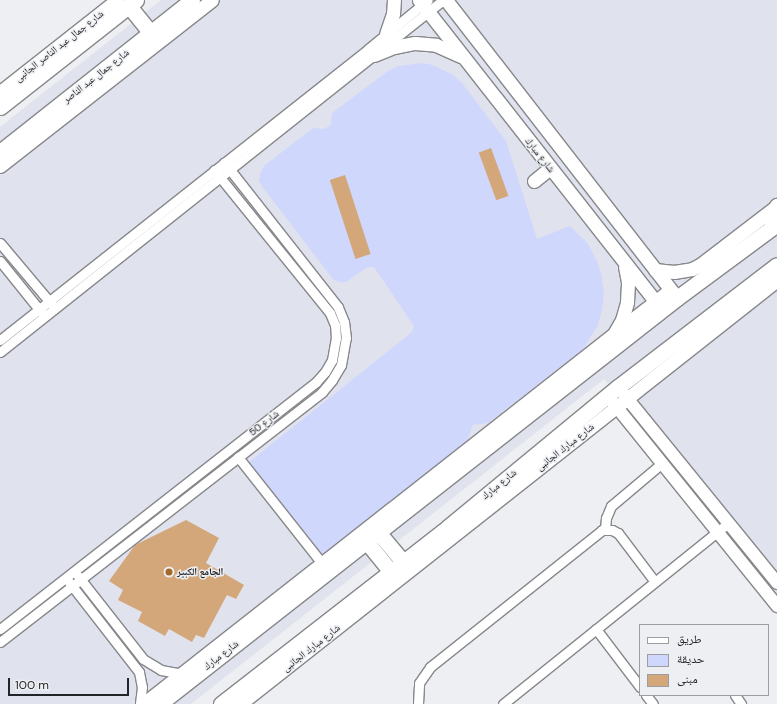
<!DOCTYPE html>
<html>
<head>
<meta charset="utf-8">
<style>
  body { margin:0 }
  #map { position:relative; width:777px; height:704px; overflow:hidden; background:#eeeff3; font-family:"DM Sans","Noto Naskh Arabic",sans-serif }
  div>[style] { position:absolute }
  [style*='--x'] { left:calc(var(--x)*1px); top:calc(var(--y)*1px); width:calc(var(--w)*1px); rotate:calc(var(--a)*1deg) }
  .built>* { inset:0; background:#e0e2ed }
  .green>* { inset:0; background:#cfd7fc }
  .building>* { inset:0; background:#d3a77a; transform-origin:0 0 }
  .roads { filter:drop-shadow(1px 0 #87888b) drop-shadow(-1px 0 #87888b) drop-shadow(0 1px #87888b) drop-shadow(0 -1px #87888b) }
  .minor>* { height:9px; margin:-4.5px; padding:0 4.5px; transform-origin:4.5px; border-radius:4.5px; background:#fff }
  .tertiary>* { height:12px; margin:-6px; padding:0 6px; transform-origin:6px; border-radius:6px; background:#fff }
  .secondary>* { height:13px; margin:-6.5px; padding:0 6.5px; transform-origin:6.5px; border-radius:6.5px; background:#fff }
  .primary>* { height:15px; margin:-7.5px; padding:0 7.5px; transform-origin:7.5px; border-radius:7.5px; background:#fff }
  .dots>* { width:11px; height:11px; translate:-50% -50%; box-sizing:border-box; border:2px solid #eeeff3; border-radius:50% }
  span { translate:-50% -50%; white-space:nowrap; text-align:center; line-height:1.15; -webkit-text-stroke:3px #eeeff3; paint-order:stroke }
  .street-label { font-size:10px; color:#232425 }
  .poi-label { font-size:10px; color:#232425; font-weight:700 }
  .left { translate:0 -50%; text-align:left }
  .legend { position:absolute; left:639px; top:624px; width:130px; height:72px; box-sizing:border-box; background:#eeeff3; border:1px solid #9d9ea1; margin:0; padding:5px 7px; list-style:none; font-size:12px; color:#232425 }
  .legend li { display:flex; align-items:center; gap:8px; height:20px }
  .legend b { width:20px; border:1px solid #9d9ea1 }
  .scale { position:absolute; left:8px; top:678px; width:121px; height:18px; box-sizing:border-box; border:2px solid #232425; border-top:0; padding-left:5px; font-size:12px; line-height:14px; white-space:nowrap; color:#232425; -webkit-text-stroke:3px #eeeff3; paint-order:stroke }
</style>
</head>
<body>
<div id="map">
  <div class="built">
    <div style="clip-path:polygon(161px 0,777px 0,777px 598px,604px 379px,191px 704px,0 704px,0 127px)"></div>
  </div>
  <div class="green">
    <div style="clip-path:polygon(422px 63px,433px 65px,453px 75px,462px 83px,506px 141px,537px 239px,570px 226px,588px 244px,597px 261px,601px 274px,604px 293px,602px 310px,598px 325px,583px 349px,488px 423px,473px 425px,467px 441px,321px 556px,248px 463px,412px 332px,414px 326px,374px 267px,367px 267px,346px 282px,339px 282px,333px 279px,264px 189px,259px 181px,260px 174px,264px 166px,313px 128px,324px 129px,331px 125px,332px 113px,388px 71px,399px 66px)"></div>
  </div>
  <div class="building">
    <div style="left:491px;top:148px;width:51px;height:13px;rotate:70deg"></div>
    <div style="left:345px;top:175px;width:83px;height:16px;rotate:72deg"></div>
    <div style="clip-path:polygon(186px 520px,219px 538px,206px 563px,244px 585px,236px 599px,227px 595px,204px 638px,196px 635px,192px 642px,169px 629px,165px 636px,138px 621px,142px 612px,118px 600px,123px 590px,109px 581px,135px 545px)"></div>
  </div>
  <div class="roads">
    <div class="minor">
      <div style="--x:0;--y:243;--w:82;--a:49.9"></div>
      <div style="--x:0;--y:261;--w:67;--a:51.1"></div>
      <div style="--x:0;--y:340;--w:469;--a:-38.3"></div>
      <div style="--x:368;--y:49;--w:77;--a:-39.2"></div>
      <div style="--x:0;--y:352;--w:566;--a:-38.47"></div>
      <div style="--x:238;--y:457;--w:140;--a:51.7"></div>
      <div style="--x:605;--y:529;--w:11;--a:-85"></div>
      <div style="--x:606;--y:518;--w:13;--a:-67"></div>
      <div style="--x:611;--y:506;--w:67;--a:-40.1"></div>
      <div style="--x:78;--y:576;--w:105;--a:51.9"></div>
      <div style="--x:143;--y:659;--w:21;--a:31"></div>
      <div style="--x:161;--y:670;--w:22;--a:10"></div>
      <div style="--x:69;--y:582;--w:114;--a:52.1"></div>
      <div style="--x:139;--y:672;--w:15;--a:79"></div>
      <div style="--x:142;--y:687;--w:17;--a:97"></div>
      <div style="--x:0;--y:629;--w:401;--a:-38"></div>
      <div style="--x:316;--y:382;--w:13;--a:-48"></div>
      <div style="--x:325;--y:372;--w:14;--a:-60"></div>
      <div style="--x:332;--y:360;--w:22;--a:-80"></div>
      <div style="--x:336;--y:338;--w:13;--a:-94"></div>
      <div style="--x:335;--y:325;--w:13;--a:-113"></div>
      <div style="--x:330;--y:313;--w:184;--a:-129"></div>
      <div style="--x:596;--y:629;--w:73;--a:52.8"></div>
      <div style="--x:0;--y:642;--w:408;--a:-37.8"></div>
      <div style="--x:322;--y:392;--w:16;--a:-50"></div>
      <div style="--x:332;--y:380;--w:17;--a:-59"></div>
      <div style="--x:341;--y:365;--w:27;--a:-80"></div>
      <div style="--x:346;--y:338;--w:16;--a:-97"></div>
      <div style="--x:344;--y:322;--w:16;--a:-112"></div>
      <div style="--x:338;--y:307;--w:184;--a:-128.2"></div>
      <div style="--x:646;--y:695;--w:11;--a:52"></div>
      <div style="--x:735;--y:695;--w:11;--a:56"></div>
      <div style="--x:418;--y:704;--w:21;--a:-87"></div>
      <div style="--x:419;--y:683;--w:19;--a:-55"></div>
      <div style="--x:430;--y:667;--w:220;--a:-38.5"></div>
      <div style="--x:602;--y:530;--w:10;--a:0"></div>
      <div style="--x:612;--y:530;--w:7;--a:27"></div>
      <div style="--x:618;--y:533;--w:61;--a:52.9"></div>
      <div style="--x:503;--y:704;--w:289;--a:-38.8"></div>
    </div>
    <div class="tertiary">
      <div style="--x:622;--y:392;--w:246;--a:50.9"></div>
      <div style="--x:611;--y:400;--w:265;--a:51.1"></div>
    </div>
    <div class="secondary">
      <div style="--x:419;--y:0;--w:392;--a:51.9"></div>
      <div style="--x:446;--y:0;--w:376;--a:52.2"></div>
      <div style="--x:386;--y:34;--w:21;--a:-71"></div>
      <div style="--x:393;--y:14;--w:14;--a:-86"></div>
      <div style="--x:374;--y:55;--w:22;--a:-22"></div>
      <div style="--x:394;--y:47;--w:21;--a:-11"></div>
      <div style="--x:415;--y:43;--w:21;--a:5"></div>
      <div style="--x:436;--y:45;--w:27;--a:24"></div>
      <div style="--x:0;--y:92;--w:149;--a:-38.2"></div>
      <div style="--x:0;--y:166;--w:269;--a:-38.1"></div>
      <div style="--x:534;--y:181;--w:21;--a:-39"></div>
      <div style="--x:655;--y:270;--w:19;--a:6"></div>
      <div style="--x:674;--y:272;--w:18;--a:-9"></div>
      <div style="--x:692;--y:269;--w:9;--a:-27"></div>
      <div style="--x:700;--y:265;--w:97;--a:-37.5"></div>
      <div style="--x:615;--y:332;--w:14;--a:-60"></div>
      <div style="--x:622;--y:320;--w:19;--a:-74"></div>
      <div style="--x:627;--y:302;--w:20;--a:-87"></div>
      <div style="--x:628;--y:282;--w:15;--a:-101"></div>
      <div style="--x:143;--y:704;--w:670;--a:-38.15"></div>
      <div style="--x:240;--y:704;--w:684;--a:-38.29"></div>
    </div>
    <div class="primary">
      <div style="--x:129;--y:6;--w:35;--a:51"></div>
      <div style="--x:0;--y:107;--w:173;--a:-38.2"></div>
      <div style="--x:0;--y:152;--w:245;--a:-38.4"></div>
      <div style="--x:771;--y:228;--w:23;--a:-75"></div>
      <div style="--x:378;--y:532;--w:39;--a:50"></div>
      <div style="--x:366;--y:541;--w:40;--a:51"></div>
      <div style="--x:159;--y:704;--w:658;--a:-38.09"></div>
      <div style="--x:677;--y:298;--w:124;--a:-36.5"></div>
      <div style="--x:221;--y:704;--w:288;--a:-37.9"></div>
      <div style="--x:448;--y:527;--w:220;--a:-39.5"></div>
      <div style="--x:618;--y:387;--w:200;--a:-37.5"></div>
    </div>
  </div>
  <div class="dots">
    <div style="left:169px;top:572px;background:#a26927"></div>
  </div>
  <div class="street-label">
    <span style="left:59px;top:46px;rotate:-38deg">شارع جمال عبد الناصر الجانبى</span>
    <span style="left:96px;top:76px;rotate:-38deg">شارع جمال عبد الناصر</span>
    <span style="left:540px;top:155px;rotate:52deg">شارع مبارك</span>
    <span style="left:264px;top:423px;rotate:-38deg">شارع 50</span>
    <span style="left:565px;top:447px;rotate:-38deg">شارع مبارك الجانبى</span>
    <span style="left:499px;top:484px;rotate:-39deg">شارع مبارك</span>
    <span style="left:311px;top:648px;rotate:-38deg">شارع مبارك الجانبى</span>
    <span style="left:221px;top:655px;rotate:-38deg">شارع مبارك</span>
  </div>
  <div class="poi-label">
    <span class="left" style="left:177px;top:572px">الجامع الكبير</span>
  </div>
  <ul class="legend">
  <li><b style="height:5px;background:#fff"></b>طريق</li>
  <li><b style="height:11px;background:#cfd7fc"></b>حديقة</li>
  <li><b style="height:11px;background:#d3a77a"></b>مبنى</li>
  </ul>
  <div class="scale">100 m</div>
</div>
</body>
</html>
